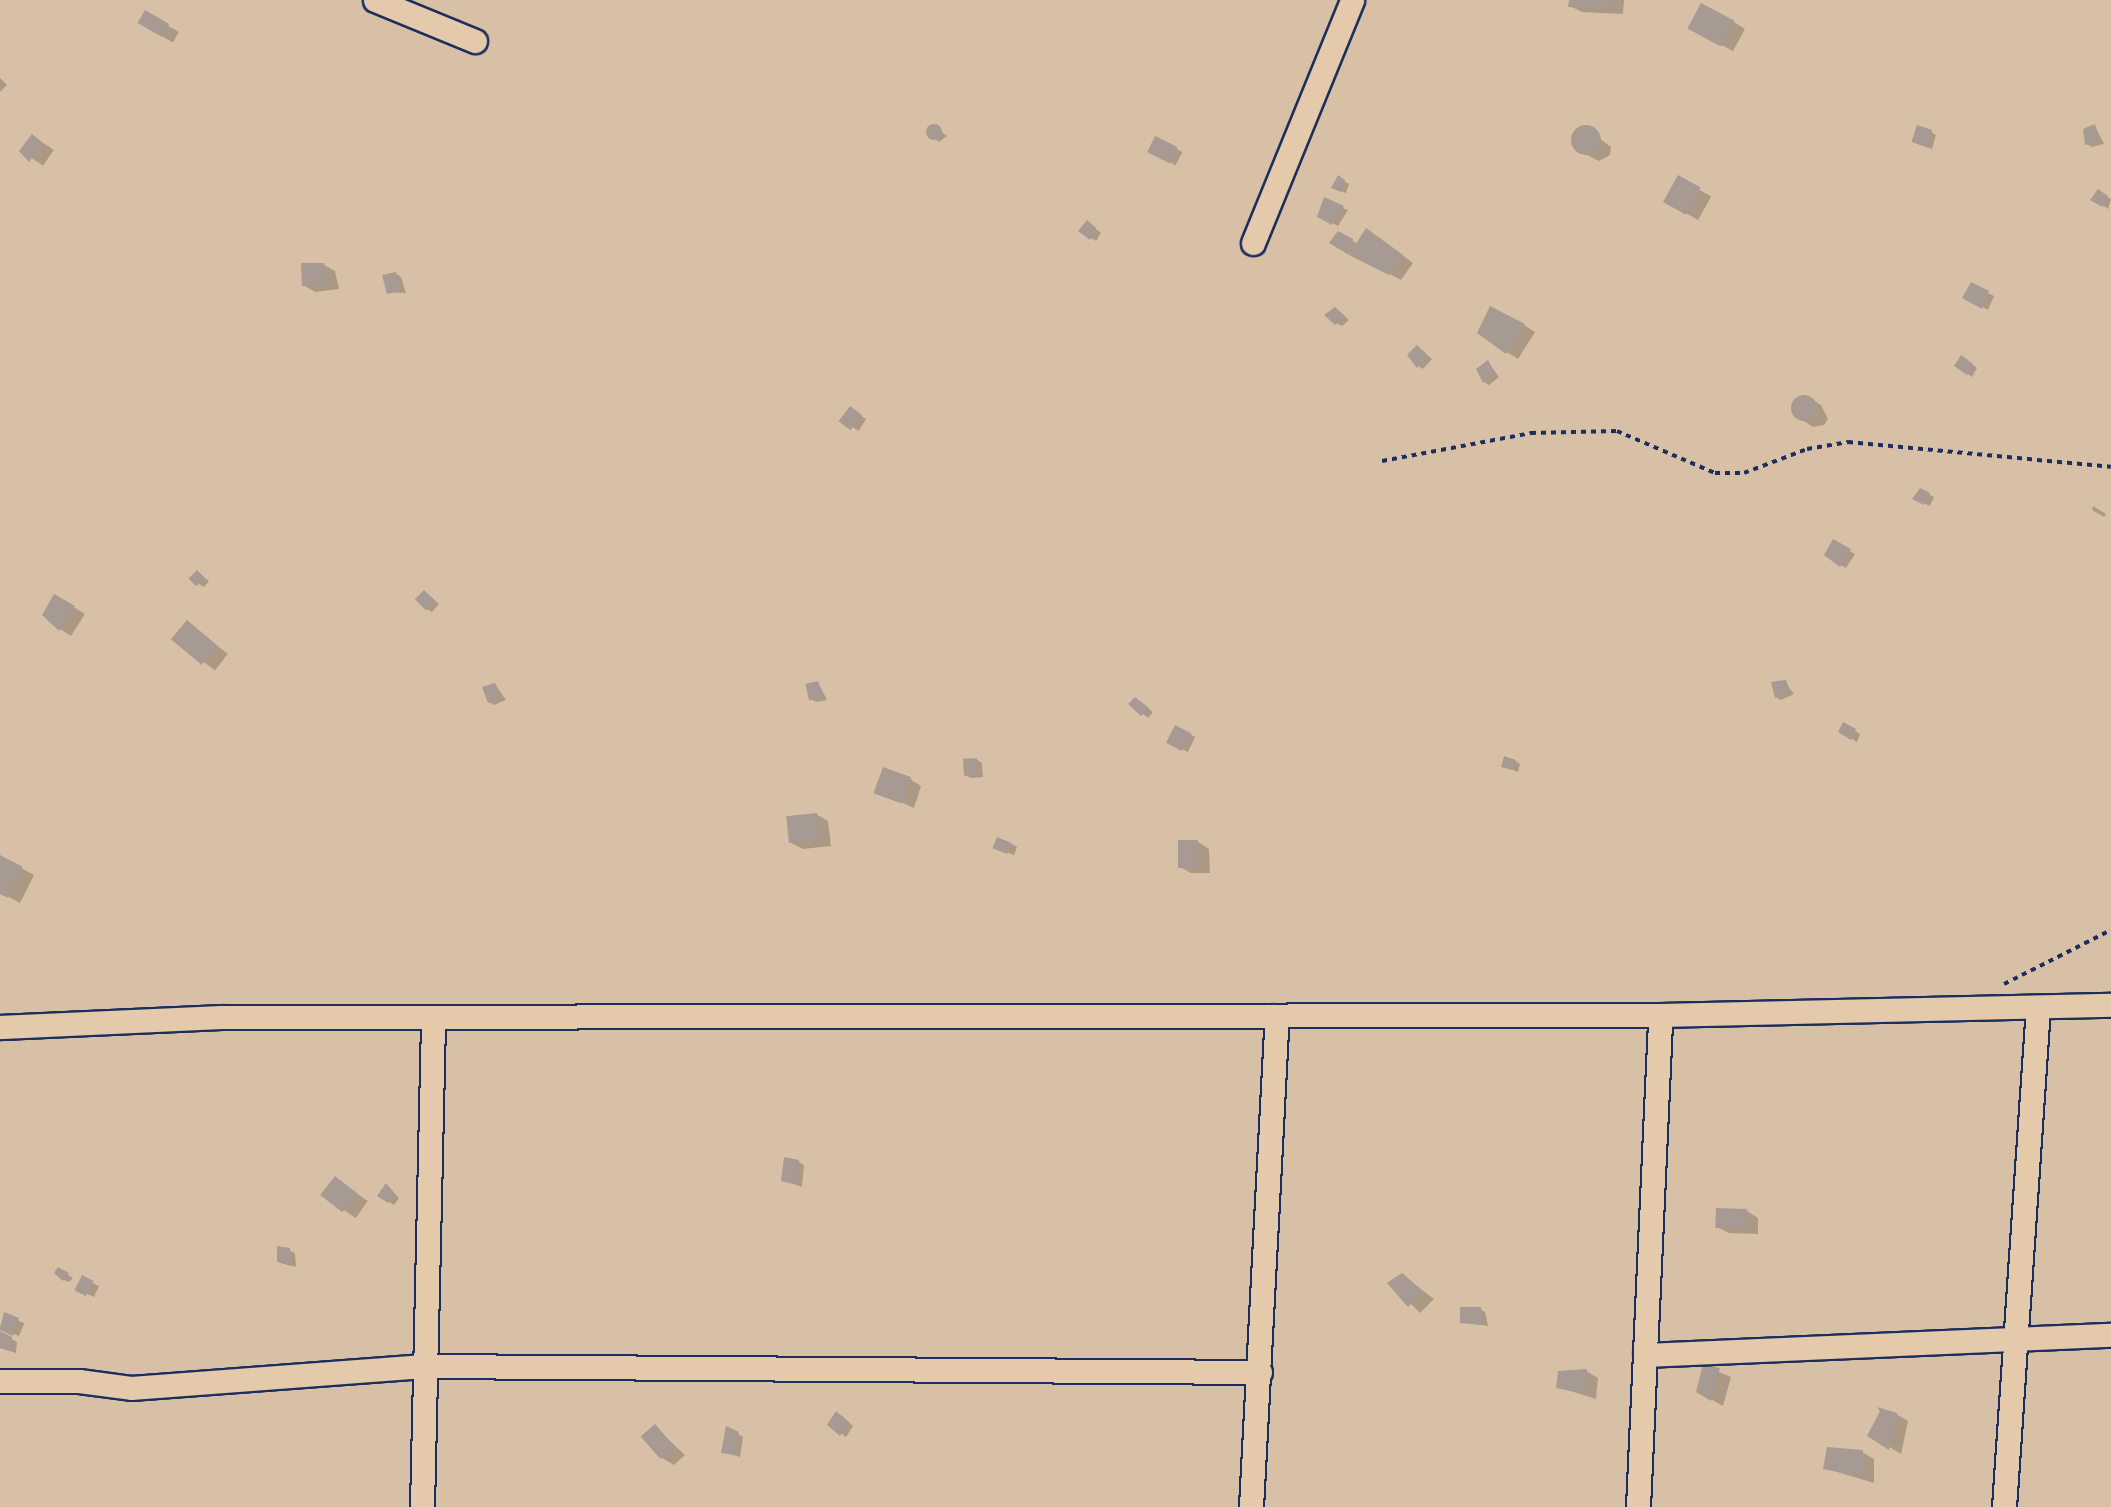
<!DOCTYPE html>
<html>
<head>
<meta charset="utf-8">
<style>
  body { margin:0 }
  #map { position:relative; width:2111px; height:1507px; overflow:hidden; background:#d8c0a6; font-family:Caveat,sans-serif }
  div>[style] { position:absolute }
  [style*='--x'] { left:calc(var(--x)*1px); top:calc(var(--y)*1px); width:calc(var(--w)*1px); rotate:calc(var(--a)*1deg) }
  .shadow>* { inset:0; background:#0003; transform-origin:0 0 }
  .building>* { inset:0; background:#a69a93; transform-origin:0 0 }
  .round { border-radius:50% }
  .path>* { height:3.5px; margin-top:-1.75px; transform-origin:0; background:repeating-linear-gradient(90deg,#1b2f5e 0 5px,transparent 0 10px) }
  .roads { filter:drop-shadow(2px 0 #1b2f5e) drop-shadow(-2px 0 #1b2f5e) drop-shadow(0 2px #1b2f5e) drop-shadow(0 -2px #1b2f5e) }
  .street>* { height:23px; margin:-11.5px; padding:0 11.5px; transform-origin:11.5px; border-radius:11.5px; background:#e4c9ab }
  span { translate:-50% -50%; white-space:nowrap; text-align:center; line-height:1.15; -webkit-text-stroke:6px #e4c9ab; paint-order:stroke }
</style>
</head>
<body>
<div id="map">
  <div class="shadow">
    <div style="clip-path:polygon(1570px 0,1624px 0,1623px 14px,1582px 12px,1570px 6px)"></div>
    <div style="left:146px;top:13px;width:38px;height:12px;rotate:30deg"></div>
    <div style="clip-path:polygon(1734px 22px,1745px 29px,1733px 51px,1702px 35px)"></div>
    <div style="clip-path:polygon(0 78px,7px 85px,0 92px)"></div>
    <div style="clip-path:polygon(934px 126px,947px 136px,939px 142px,928px 133px)"></div>
    <div style="clip-path:polygon(2095px 126px,2104px 144px,2092px 147px,2087px 144px)"></div>
    <div style="clip-path:polygon(1586px 128px,1611px 147px,1610px 155px,1599px 161px,1579px 151px,1573px 141px,1578px 130px)"></div>
    <div style="clip-path:polygon(1931px 132px,1936px 135px,1932px 149px,1913px 142px)"></div>
    <div style="left:33px;top:136px;width:25px;height:19px;rotate:34deg"></div>
    <div style="left:1156px;top:138px;width:30px;height:15px;rotate:28deg"></div>
    <div style="clip-path:polygon(1338px 178px,1349px 184px,1346px 193px,1338px 190px)"></div>
    <div style="left:1678px;top:178px;width:38px;height:27px;rotate:29deg"></div>
    <div style="clip-path:polygon(2099px 192px,2111px 199px,2108px 209px,2093px 199px)"></div>
    <div style="clip-path:polygon(1343px 208px,1348px 210px,1338px 226px,1319px 216px)"></div>
    <div style="clip-path:polygon(1087px 222px,1101px 233px,1096px 241px,1091px 238px)"></div>
    <div style="clip-path:polygon(1339px 233px,1358px 244px,1378px 237px,1413px 263px,1401px 280px,1331px 242px)"></div>
    <div style="clip-path:polygon(324px 265px,335px 271px,339px 289px,315px 292px,303px 285px)"></div>
    <div style="clip-path:polygon(396px 274px,401px 277px,406px 293px,388px 292px)"></div>
    <div style="clip-path:polygon(1972px 285px,1994px 296px,1988px 310px,1964px 297px)"></div>
    <div style="clip-path:polygon(1340px 312px,1349px 320px,1342px 326px,1336px 323px)"></div>
    <div style="left:1524px;top:325px;width:13px;height:32px;rotate:32deg"></div>
    <div style="clip-path:polygon(1422px 350px,1432px 359px,1423px 369px,1418px 366px)"></div>
    <div style="clip-path:polygon(1967px 360px,1977px 368px,1972px 377px,1957px 366px)"></div>
    <div style="clip-path:polygon(1488px 362px,1499px 377px,1489px 385px,1484px 382px)"></div>
    <div style="clip-path:polygon(1809px 398px,1821px 405px,1828px 419px,1824px 425px,1813px 427px,1795px 415px,1798px 399px)"></div>
    <div style="left:850px;top:409px;width:19px;height:14px;rotate:32deg"></div>
    <div style="clip-path:polygon(1921px 490px,1934px 497px,1930px 506px,1919px 501px)"></div>
    <div style="clip-path:polygon(2093px 506px,2106px 514px,2104px 517px,2092px 510px)"></div>
    <div style="clip-path:polygon(1834px 542px,1855px 554px,1846px 568px,1841px 565px)"></div>
    <div style="clip-path:polygon(202px 576px,209px 581px,204px 587px,199px 584px)"></div>
    <div style="clip-path:polygon(429px 595px,439px 604px,432px 612px,427px 609px)"></div>
    <div style="clip-path:polygon(55px 596px,85px 614px,71px 636px,60px 629px)"></div>
    <div style="left:187px;top:623px;width:51px;height:21px;rotate:37deg"></div>
    <div style="clip-path:polygon(818px 682px,827px 700px,816px 702px,811px 699px)"></div>
    <div style="clip-path:polygon(1785px 682px,1794px 694px,1781px 700px,1776px 697px)"></div>
    <div style="clip-path:polygon(495px 684px,506px 700px,494px 705px,489px 702px)"></div>
    <div style="clip-path:polygon(1141px 702px,1153px 712px,1148px 718px,1131px 704px)"></div>
    <div style="clip-path:polygon(1844px 724px,1860px 734px,1857px 742px,1841px 732px)"></div>
    <div style="clip-path:polygon(1190px 734px,1195px 737px,1188px 752px,1174px 745px)"></div>
    <div style="clip-path:polygon(977px 760px,982px 763px,983px 777px,971px 778px,965px 775px)"></div>
    <div style="clip-path:polygon(1515px 761px,1520px 764px,1518px 772px,1503px 766px)"></div>
    <div style="clip-path:polygon(910px 779px,921px 786px,914px 808px,877px 792px)"></div>
    <div style="clip-path:polygon(816px 814px,828px 821px,831px 846px,803px 849px,791px 843px)"></div>
    <div style="clip-path:polygon(1198px 842px,1209px 849px,1210px 873px,1191px 873px,1180px 867px)"></div>
    <div style="clip-path:polygon(1012px 844px,1017px 847px,1014px 855px,1001px 850px)"></div>
    <div style="clip-path:polygon(0 857px,34px 875px,20px 903px,0 892px)"></div>
    <div style="clip-path:polygon(799px 1162px,804px 1165px,802px 1187px,783px 1180px)"></div>
    <div style="left:335px;top:1178px;width:40px;height:21px;rotate:35deg"></div>
    <div style="clip-path:polygon(387px 1185px,399px 1198px,394px 1205px,380px 1196px)"></div>
    <div style="clip-path:polygon(1747px 1211px,1758px 1218px,1758px 1234px,1729px 1233px,1717px 1227px)"></div>
    <div style="clip-path:polygon(289px 1250px,295px 1253px,296px 1267px,278px 1261px)"></div>
    <div style="clip-path:polygon(58px 1269px,73px 1278px,69px 1282px,64px 1280px)"></div>
    <div style="clip-path:polygon(1402px 1275px,1434px 1299px,1420px 1313px,1390px 1283px)"></div>
    <div style="clip-path:polygon(83px 1278px,99px 1286px,94px 1297px,83px 1292px)"></div>
    <div style="clip-path:polygon(1480px 1309px,1485px 1312px,1488px 1326px,1461px 1322px)"></div>
    <div style="left:5px;top:1315px;width:21px;height:14px;rotate:23deg"></div>
    <div style="clip-path:polygon(0 1333px,17px 1342px,16px 1353px,0 1348px)"></div>
    <div style="clip-path:polygon(1704px 1366px,1731px 1377px,1723px 1406px,1698px 1392px)"></div>
    <div style="clip-path:polygon(1586px 1371px,1598px 1378px,1596px 1399px,1558px 1387px)"></div>
    <div style="clip-path:polygon(1896px 1414px,1908px 1421px,1901px 1454px,1870px 1435px)"></div>
    <div style="clip-path:polygon(842px 1416px,853px 1426px,846px 1437px,830px 1425px)"></div>
    <div style="clip-path:polygon(655px 1427px,685px 1455px,674px 1465px,662px 1458px)"></div>
    <div style="clip-path:polygon(738px 1434px,743px 1437px,740px 1457px,723px 1452px)"></div>
    <div style="clip-path:polygon(1862px 1452px,1874px 1459px,1874px 1483px,1824px 1468px)"></div>
  </div>
  <div class="building">
    <div style="clip-path:polygon(1569px 0,1612px 0,1612px 9px,1568px 7px)"></div>
    <div style="left:1701px;top:3px;width:38px;height:29px;rotate:28deg"></div>
    <div style="left:145px;top:10px;width:28px;height:15px;rotate:30deg"></div>
    <div class="round" style="left:926px;top:124px;width:16px;height:16px"></div>
    <div style="clip-path:polygon(2095px 124px,2100px 142px,2085px 145px,2083px 129px)"></div>
    <div style="left:1917px;top:125px;width:16px;height:18px;rotate:18deg"></div>
    <div class="round" style="left:1571px;top:125px;width:30px;height:30px"></div>
    <div style="clip-path:polygon(32px 134px,43px 143px,29px 162px,19px 151px)"></div>
    <div style="left:1155px;top:136px;width:25px;height:18px;rotate:26deg"></div>
    <div style="clip-path:polygon(1338px 175px,1345px 180px,1341px 192px,1331px 188px)"></div>
    <div style="left:1678px;top:175px;width:26px;height:31px;rotate:29deg"></div>
    <div style="clip-path:polygon(2098px 189px,2108px 196px,2102px 207px,2090px 200px)"></div>
    <div style="clip-path:polygon(1324px 197px,1344px 206px,1332px 225px,1317px 217px)"></div>
    <div style="clip-path:polygon(1087px 220px,1096px 228px,1090px 240px,1078px 231px)"></div>
    <div style="clip-path:polygon(1366px 228px,1403px 255px,1389px 275px,1349px 255px)"></div>
    <div style="clip-path:polygon(1338px 231px,1353px 239px,1349px 255px,1329px 243px)"></div>
    <div style="clip-path:polygon(301px 263px,324px 263px,328px 284px,302px 286px)"></div>
    <div style="clip-path:polygon(396px 272px,402px 291px,387px 294px,382px 275px)"></div>
    <div style="clip-path:polygon(1971px 282px,1989px 291px,1982px 309px,1962px 298px)"></div>
    <div style="clip-path:polygon(1490px 306px,1525px 324px,1506px 354px,1477px 333px)"></div>
    <div style="clip-path:polygon(1335px 307px,1345px 316px,1335px 325px,1324px 315px)"></div>
    <div style="clip-path:polygon(1417px 345px,1428px 356px,1417px 368px,1407px 355px)"></div>
    <div style="clip-path:polygon(1961px 355px,1973px 364px,1967px 375px,1954px 366px)"></div>
    <div style="clip-path:polygon(1488px 360px,1495px 373px,1483px 383px,1476px 369px)"></div>
    <div class="round" style="left:1791px;top:395px;width:26px;height:26px"></div>
    <div style="left:850px;top:406px;width:15px;height:19px;rotate:37deg"></div>
    <div style="clip-path:polygon(1920px 488px,1930px 493px,1924px 505px,1912px 499px)"></div>
    <div style="clip-path:polygon(1833px 539px,1851px 549px,1840px 567px,1824px 555px)"></div>
    <div style="left:197px;top:570px;width:11px;height:12px;rotate:45deg"></div>
    <div style="left:424px;top:590px;width:16px;height:13px;rotate:45deg"></div>
    <div style="clip-path:polygon(54px 594px,75px 606px,59px 631px,42px 615px)"></div>
    <div style="left:187px;top:620px;width:40px;height:25px;rotate:40deg"></div>
    <div style="clip-path:polygon(1786px 680px,1790px 691px,1775px 698px,1771px 682px)"></div>
    <div style="left:818px;top:681px;width:17px;height:13px;rotate:77deg"></div>
    <div style="clip-path:polygon(495px 683px,502px 697px,488px 703px,482px 687px)"></div>
    <div style="clip-path:polygon(1135px 697px,1149px 708px,1141px 716px,1128px 704px)"></div>
    <div style="clip-path:polygon(1843px 722px,1856px 729px,1851px 740px,1838px 732px)"></div>
    <div style="left:1175px;top:725px;width:18px;height:20px;rotate:27deg"></div>
    <div style="clip-path:polygon(1504px 756px,1516px 760px,1512px 770px,1501px 767px)"></div>
    <div style="left:977px;top:758px;width:17px;height:14px;rotate:87deg"></div>
    <div style="left:883px;top:767px;width:30px;height:28px;rotate:20deg"></div>
    <div style="left:817px;top:813px;width:27px;height:31px;rotate:84deg"></div>
    <div style="left:997px;top:837px;width:16px;height:12px;rotate:22deg"></div>
    <div style="left:1178px;top:840px;width:20px;height:28px"></div>
    <div style="clip-path:polygon(0 855px,23px 867px,8px 898px,0 894px)"></div>
    <div style="clip-path:polygon(784px 1157px,799px 1160px,797px 1185px,781px 1181px)"></div>
    <div style="left:335px;top:1176px;width:28px;height:24px;rotate:38deg"></div>
    <div style="clip-path:polygon(386px 1183px,395px 1194px,388px 1203px,377px 1196px)"></div>
    <div style="left:1716px;top:1208px;width:31px;height:20px;rotate:2deg"></div>
    <div style="clip-path:polygon(277px 1246px,290px 1248px,291px 1266px,277px 1262px)"></div>
    <div style="clip-path:polygon(58px 1267px,69px 1273px,63px 1281px,54px 1273px)"></div>
    <div style="clip-path:polygon(1402px 1273px,1423px 1291px,1408px 1307px,1387px 1283px)"></div>
    <div style="left:82px;top:1275px;width:13px;height:17px;rotate:27deg"></div>
    <div style="clip-path:polygon(1460px 1307px,1481px 1307px,1483px 1325px,1460px 1323px)"></div>
    <div style="clip-path:polygon(4px 1312px,19px 1318px,13px 1336px,0 1330px)"></div>
    <div style="clip-path:polygon(0 1331px,12px 1337px,11px 1351px,0 1348px)"></div>
    <div style="clip-path:polygon(1703px 1364px,1720px 1368px,1711px 1401px,1696px 1392px)"></div>
    <div style="clip-path:polygon(1587px 1369px,1585px 1394px,1556px 1388px,1558px 1371px)"></div>
    <div style="clip-path:polygon(1877px 1407px,1897px 1413px,1889px 1450px,1867px 1436px,1880px 1411px)"></div>
    <div style="clip-path:polygon(836px 1411px,849px 1422px,840px 1436px,827px 1425px)"></div>
    <div style="left:655px;top:1424px;width:30px;height:19px;rotate:49deg"></div>
    <div style="clip-path:polygon(726px 1426px,739px 1432px,735px 1455px,721px 1453px)"></div>
    <div style="clip-path:polygon(1827px 1447px,1863px 1450px,1863px 1477px,1823px 1469px)"></div>
  </div>
  <div class="path">
    <div style="--x:1382;--y:461;--w:152;--a:-10.6"></div>
    <div style="--x:1531;--y:433;--w:86;--a:-1.3"></div>
    <div style="--x:1617;--y:431;--w:107;--a:23.2"></div>
    <div style="--x:1715;--y:473;--w:29;--a:0"></div>
    <div style="--x:1744;--y:473;--w:67;--a:-20.9"></div>
    <div style="--x:1807;--y:449;--w:42;--a:-9.7"></div>
    <div style="--x:1848;--y:442;--w:264;--a:5.4"></div>
    <div style="--x:2004;--y:984;--w:120;--a:-26.8"></div>
  </div>
  <div class="roads">
    <div class="street">
      <div style="--x:375;--y:0;--w:108;--a:22.3"></div>
      <div style="--x:1253;--y:243;--w:262;--a:-67.8"></div>
      <div style="--x:0;--y:1027;--w:221;--a:-2.6"></div>
      <div style="--x:221;--y:1017;--w:1439;--a:-0.08"></div>
      <div style="--x:1660;--y:1015;--w:451;--a:-1.3"></div>
      <div style="--x:1645;--y:1355;--w:466;--a:-2.5"></div>
      <div style="--x:0;--y:1381;--w:79;--a:0"></div>
      <div style="--x:79;--y:1381;--w:52;--a:7.7"></div>
      <div style="--x:131;--y:1388;--w:294;--a:-4.3"></div>
      <div style="--x:424;--y:1366;--w:836;--a:0.41"></div>
      <div style="--x:422;--y:1507;--w:490;--a:-88.7"></div>
      <div style="--x:1251;--y:1507;--w:492;--a:-87"></div>
      <div style="--x:1638;--y:1507;--w:492;--a:-87.4"></div>
      <div style="--x:2004;--y:1507;--w:501;--a:-86.11"></div>
    </div>
  </div>
</div>
</body>
</html>
